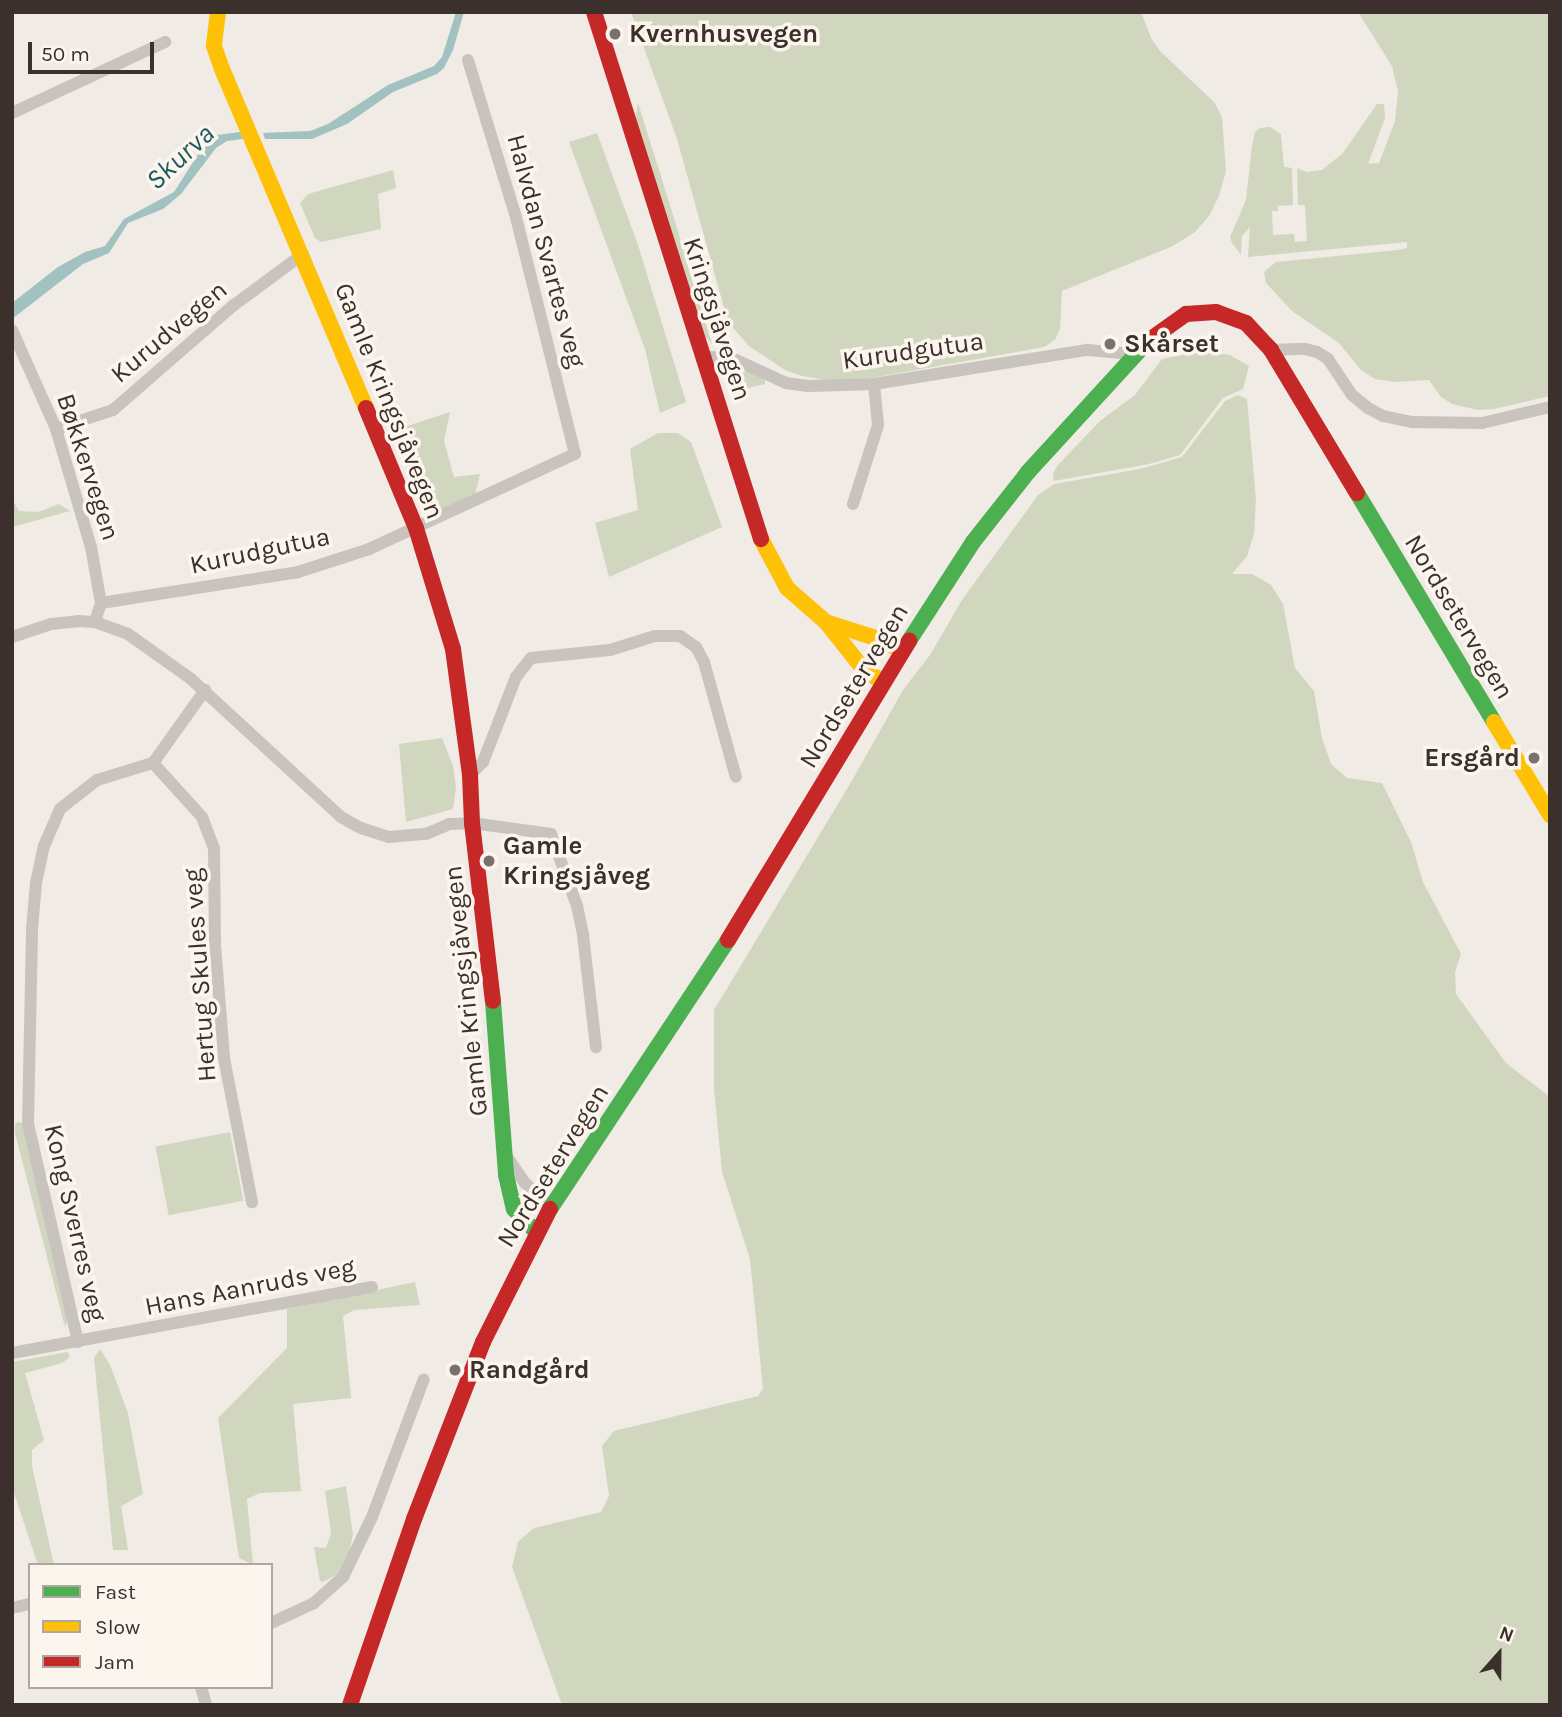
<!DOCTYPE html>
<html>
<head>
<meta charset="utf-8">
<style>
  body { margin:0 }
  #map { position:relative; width:1562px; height:1717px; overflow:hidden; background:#f0ebe5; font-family:Karla,sans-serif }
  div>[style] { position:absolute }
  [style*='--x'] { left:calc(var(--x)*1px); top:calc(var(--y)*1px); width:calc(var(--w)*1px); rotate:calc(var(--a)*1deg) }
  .green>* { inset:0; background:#d1d6bf; transform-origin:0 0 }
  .water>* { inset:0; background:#a1c2c1 }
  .street>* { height:12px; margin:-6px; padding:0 6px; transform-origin:6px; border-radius:6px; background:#c9c3be }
  .fast>* { height:16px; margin:-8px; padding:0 8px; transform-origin:8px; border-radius:8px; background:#4caf50 }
  .slow>* { height:16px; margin:-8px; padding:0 8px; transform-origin:8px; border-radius:8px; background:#ffc107 }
  .jam>* { height:16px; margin:-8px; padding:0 8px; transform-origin:8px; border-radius:8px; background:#c62828 }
  .dots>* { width:19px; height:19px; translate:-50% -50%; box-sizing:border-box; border:4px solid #fbf5ee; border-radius:50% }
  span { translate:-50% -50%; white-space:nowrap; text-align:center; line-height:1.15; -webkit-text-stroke:7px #fbf5ee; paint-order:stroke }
  .poi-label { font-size:26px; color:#3b302b; font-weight:700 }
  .left { translate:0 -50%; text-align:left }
  .right { translate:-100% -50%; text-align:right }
  .street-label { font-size:26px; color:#3b302b }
  .water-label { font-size:28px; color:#1f5a5e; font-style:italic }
  .frame { position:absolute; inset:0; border:14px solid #3b302b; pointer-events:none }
  .legend { position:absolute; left:28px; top:1563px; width:245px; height:126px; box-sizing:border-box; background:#fbf5ee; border:2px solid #aea6a0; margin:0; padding:9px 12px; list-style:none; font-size:21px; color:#3b302b }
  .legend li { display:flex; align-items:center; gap:14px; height:35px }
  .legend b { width:35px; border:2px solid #aea6a0 }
  .north { position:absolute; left:1464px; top:1619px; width:70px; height:70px; -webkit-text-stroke:5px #fbf5ee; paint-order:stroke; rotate:21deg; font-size:19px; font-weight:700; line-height:28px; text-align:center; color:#3b302b }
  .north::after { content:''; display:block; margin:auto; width:24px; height:32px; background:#3b302b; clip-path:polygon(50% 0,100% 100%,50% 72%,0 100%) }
  .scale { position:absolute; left:28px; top:42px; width:126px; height:32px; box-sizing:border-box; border:4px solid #3b302b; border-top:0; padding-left:9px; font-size:21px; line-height:24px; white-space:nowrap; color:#3b302b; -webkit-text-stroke:5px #fbf5ee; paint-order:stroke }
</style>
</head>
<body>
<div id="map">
  <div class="green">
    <div style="clip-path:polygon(631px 12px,1141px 12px,1151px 38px,1160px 51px,1214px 102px,1222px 117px,1226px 171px,1219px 196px,1209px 216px,1195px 232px,1173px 246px,1062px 291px,1060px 329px,1055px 340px,1044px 347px,871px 378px,826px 380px,802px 376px,785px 370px,749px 346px,728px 322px,677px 139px)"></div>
    <div style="clip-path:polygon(1358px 12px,1550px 12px,1550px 396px,1494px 409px,1478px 410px,1452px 404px,1441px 397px,1429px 380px,1396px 382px,1375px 379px,1361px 370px,1339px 343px,1292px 311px,1266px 283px,1264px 272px,1276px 262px,1398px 250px,1407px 248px,1407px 242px,1248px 257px,1250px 227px,1242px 236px,1241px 255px,1232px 243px,1230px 237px,1246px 200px,1252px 145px,1255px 132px,1260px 128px,1270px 127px,1281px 134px,1284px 167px,1292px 168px,1293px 205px,1278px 206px,1278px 211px,1272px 211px,1273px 235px,1294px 234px,1295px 242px,1307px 241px,1305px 205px,1298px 205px,1297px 168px,1307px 172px,1322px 170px,1343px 153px,1377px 104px,1384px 104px,1385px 118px,1368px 164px,1379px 163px,1395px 121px,1398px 91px,1392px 66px)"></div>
    <div style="clip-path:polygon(638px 103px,669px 202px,712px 344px,704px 335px,635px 118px)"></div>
    <div style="clip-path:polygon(597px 133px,638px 245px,686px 402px,660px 413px,645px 349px,569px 142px)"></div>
    <div style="clip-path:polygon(393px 170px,396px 188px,378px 194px,381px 229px,321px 242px,315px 238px,300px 203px,308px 194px)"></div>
    <div style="clip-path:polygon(1201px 351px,1230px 355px,1249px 366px,1243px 389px,1223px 398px,1180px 455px,1149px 464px,1054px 481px,1053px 474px,1057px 466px,1100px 421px,1135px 395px,1162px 359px)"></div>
    <div style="clip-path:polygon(726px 364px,737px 365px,765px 380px,765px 384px,737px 391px,732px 387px)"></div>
    <div style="clip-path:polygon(1238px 395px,1247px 399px,1256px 500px,1254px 534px,1247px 556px,1232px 574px,1252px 574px,1271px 585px,1283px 604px,1295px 668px,1314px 691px,1322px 738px,1331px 764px,1347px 778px,1382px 783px,1411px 842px,1423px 882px,1461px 954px,1455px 972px,1456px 994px,1506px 1063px,1550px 1097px,1550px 1705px,562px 1705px,512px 1567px,518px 1542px,534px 1528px,601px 1512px,609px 1496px,602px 1446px,614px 1431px,758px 1396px,763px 1389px,750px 1259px,722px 1172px,714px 1088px,714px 1010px,850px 784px,903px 690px,930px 655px,962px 600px,1038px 495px,1054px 484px,1140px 469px,1182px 457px,1225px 401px)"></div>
    <div style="clip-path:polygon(450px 412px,444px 441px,454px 477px,480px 474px,475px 495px,436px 513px,417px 491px,392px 431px)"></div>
    <div style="clip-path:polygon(658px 433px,678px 433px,691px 442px,722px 527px,609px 577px,595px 523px,638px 510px,630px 449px)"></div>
    <div style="clip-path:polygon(12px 499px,19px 511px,38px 512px,59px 504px,70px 511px,12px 527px)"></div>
    <div style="clip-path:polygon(442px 738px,453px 766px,456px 787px,453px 809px,406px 822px,399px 744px)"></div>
    <div style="clip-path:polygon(18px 1122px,22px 1123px,41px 1198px,68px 1320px,65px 1327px,15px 1133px,15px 1124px)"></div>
    <div style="left:230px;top:1132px;width:70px;height:76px;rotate:79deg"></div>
    <div style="clip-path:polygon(415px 1282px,420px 1305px,354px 1310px,343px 1316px,351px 1398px,293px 1404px,301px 1491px,260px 1493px,247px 1499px,253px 1565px,239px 1558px,218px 1418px,287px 1348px,287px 1309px)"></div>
    <div style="clip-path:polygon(100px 1349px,110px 1365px,128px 1413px,143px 1494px,121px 1506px,128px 1550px,113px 1550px,94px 1358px)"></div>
    <div style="clip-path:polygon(68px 1352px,70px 1357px,62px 1363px,25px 1373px,44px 1440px,32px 1450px,32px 1466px,54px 1565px,38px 1565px,12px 1487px,12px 1362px)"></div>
    <div style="clip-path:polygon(346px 1486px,353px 1534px,349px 1554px,338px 1574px,323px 1582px,320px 1581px,314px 1547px,326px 1548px,331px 1533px,325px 1491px)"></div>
  </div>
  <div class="water">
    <div style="clip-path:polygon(456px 12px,464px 12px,453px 50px,444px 68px,437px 74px,393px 92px,347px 124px,312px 139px,265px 139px,263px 133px,310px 131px,328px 124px,388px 85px,434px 66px,442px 57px)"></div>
    <div style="clip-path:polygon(240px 132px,243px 139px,227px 141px,216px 148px,181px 194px,163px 209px,128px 223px,109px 253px,83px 264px,12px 319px,12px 303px,58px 267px,85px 252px,105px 246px,124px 219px,174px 192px,197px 156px,217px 135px)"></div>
  </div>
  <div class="street">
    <div style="--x:12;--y:113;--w:169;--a:-24.9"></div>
    <div style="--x:12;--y:330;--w:108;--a:66"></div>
    <div style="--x:56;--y:429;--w:123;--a:73.5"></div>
    <div style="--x:91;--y:547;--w:57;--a:79.9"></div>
    <div style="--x:101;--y:603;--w:20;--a:108"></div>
    <div style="--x:1271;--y:350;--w:34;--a:-2"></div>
    <div style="--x:1305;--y:349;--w:12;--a:14"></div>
    <div style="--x:1317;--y:352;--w:13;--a:32"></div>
    <div style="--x:1328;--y:359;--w:43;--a:56.3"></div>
    <div style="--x:1352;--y:395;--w:21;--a:39"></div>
    <div style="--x:1368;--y:408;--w:17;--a:28"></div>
    <div style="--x:1383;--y:416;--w:30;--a:12"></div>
    <div style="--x:1412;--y:422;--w:70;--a:0.8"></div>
    <div style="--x:1482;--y:423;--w:70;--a:-13.2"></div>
    <div style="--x:703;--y:356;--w:33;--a:7"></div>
    <div style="--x:736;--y:360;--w:55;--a:24.7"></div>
    <div style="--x:786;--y:383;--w:22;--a:8"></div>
    <div style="--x:808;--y:386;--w:66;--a:-1.7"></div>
    <div style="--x:874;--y:384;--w:216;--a:-9.1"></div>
    <div style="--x:1087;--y:350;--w:47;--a:4.9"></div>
    <div style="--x:56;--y:429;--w:60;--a:-18.4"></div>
    <div style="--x:113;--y:410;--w:160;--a:-41"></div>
    <div style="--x:234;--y:305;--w:86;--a:-36.5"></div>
    <div style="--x:853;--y:504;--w:83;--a:-72.4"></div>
    <div style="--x:878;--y:425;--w:41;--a:-95.6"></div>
    <div style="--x:101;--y:603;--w:199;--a:-8.9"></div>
    <div style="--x:298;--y:572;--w:75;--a:-17.9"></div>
    <div style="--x:369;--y:549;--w:227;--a:-24.8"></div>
    <div style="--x:575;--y:454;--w:247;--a:-104"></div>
    <div style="--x:515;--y:214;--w:161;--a:-107"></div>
    <div style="--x:12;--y:637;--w:41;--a:-18.4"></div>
    <div style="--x:51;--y:624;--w:27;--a:-6"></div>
    <div style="--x:78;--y:621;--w:17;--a:3"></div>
    <div style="--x:95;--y:622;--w:35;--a:20"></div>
    <div style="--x:128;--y:634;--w:77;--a:35.5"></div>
    <div style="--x:191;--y:679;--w:204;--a:42.6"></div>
    <div style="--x:341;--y:817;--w:23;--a:29"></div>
    <div style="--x:361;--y:828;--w:29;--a:18"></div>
    <div style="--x:389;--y:837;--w:37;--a:-5"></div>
    <div style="--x:426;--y:834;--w:25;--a:-23"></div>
    <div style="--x:449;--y:824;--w:23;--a:-2"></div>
    <div style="--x:472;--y:823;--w:80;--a:7.9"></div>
    <div style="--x:551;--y:834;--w:77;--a:70.1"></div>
    <div style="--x:577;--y:906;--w:30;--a:78"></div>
    <div style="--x:583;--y:935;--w:113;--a:83.4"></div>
    <div style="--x:153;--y:763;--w:73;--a:47.8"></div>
    <div style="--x:202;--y:817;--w:33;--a:69"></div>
    <div style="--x:214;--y:848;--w:97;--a:89.4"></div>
    <div style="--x:215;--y:945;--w:113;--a:85.4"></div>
    <div style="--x:224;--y:1058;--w:147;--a:79"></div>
    <div style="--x:470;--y:775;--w:18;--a:-45"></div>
    <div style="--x:483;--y:762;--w:91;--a:-68.8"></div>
    <div style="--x:516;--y:677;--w:24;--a:-52"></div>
    <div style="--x:531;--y:658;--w:79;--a:-5.8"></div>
    <div style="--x:610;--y:650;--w:47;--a:-17.3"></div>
    <div style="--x:655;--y:636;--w:25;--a:0"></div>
    <div style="--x:680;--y:636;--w:19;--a:35"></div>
    <div style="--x:696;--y:647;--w:17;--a:62"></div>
    <div style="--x:704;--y:662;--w:119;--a:74.5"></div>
    <div style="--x:506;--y:1155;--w:34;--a:56"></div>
    <div style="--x:525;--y:1183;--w:35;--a:43"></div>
    <div style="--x:78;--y:1342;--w:224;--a:-102.9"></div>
    <div style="--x:28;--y:1124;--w:195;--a:-88.8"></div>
    <div style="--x:32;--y:929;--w:46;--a:-85"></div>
    <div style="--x:36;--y:883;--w:38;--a:-78"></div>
    <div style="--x:44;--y:846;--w:40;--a:-66.6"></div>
    <div style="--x:60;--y:809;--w:47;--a:-38.1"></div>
    <div style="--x:97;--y:780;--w:59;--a:-16.9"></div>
    <div style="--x:153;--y:763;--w:90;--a:-54.5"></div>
    <div style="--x:12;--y:1353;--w:366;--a:-10.4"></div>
    <div style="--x:12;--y:1608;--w:18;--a:-13"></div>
    <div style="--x:271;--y:1623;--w:47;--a:-24.9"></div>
    <div style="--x:314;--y:1603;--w:39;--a:-42"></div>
    <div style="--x:343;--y:1577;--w:67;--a:-64.2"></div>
    <div style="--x:372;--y:1517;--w:147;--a:-69.4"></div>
    <div style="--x:201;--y:1687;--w:19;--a:74"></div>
  </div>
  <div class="fast">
    <div style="--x:1357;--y:493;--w:267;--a:59.1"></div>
    <div style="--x:909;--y:641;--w:118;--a:-57.1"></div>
    <div style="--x:973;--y:542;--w:89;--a:-51.8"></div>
    <div style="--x:1028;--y:472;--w:178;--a:-47.5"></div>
    <div style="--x:493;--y:1001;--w:174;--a:85.7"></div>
    <div style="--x:506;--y:1175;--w:35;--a:77"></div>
    <div style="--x:514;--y:1209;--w:33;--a:46"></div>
    <div style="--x:550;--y:1209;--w:323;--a:-56.5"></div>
  </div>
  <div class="slow">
    <div style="--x:218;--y:12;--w:34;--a:97"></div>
    <div style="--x:214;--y:46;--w:24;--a:71"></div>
    <div style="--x:222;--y:69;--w:368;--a:67"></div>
    <div style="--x:761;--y:539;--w:55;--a:62"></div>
    <div style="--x:787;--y:588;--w:52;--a:41.1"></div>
    <div style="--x:826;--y:622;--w:61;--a:51.6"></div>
    <div style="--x:864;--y:670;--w:22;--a:32"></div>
    <div style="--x:826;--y:622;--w:59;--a:17.8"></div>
    <div style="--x:882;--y:640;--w:23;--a:29"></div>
    <div style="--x:1494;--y:722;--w:109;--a:58.9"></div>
  </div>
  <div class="jam">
    <div style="--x:594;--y:12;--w:553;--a:72.42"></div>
    <div style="--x:1148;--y:341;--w:47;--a:-35.4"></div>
    <div style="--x:1186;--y:314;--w:30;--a:-4"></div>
    <div style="--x:1216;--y:312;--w:32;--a:20"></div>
    <div style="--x:1246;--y:323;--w:37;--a:47"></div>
    <div style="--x:1271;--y:350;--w:167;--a:59"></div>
    <div style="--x:366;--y:408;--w:130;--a:67.4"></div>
    <div style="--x:416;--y:528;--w:127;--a:73"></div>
    <div style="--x:453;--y:649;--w:127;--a:82.3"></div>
    <div style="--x:470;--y:775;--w:48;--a:87.6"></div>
    <div style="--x:472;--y:823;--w:179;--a:83.3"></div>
    <div style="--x:728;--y:940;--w:350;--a:-58.8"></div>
    <div style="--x:350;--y:1705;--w:197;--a:-71"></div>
    <div style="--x:414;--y:1519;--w:190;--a:-68.7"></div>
    <div style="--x:483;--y:1342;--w:149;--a:-63.3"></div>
  </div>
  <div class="dots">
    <div style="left:615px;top:34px;background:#7a716c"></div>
    <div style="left:1110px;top:344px;background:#7a716c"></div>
    <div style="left:1534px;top:758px;background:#7a716c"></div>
    <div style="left:489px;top:861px;background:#7a716c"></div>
    <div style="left:455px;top:1370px;background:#7a716c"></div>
  </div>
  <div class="poi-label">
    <span class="left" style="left:629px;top:34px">Kvernhusvegen</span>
    <span class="left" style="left:1124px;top:344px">Skårset</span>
    <span class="right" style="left:1520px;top:758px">Ersgård</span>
    <span class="left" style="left:503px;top:861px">Gamle<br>Kringsjåveg</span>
    <span class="left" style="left:469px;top:1370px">Randgård</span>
  </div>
  <div class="street-label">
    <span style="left:546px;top:251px;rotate:75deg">Halvdan Svartes veg</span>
    <span style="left:717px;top:319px;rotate:72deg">Kringsjåvegen</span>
    <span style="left:169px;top:332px;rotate:-40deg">Kurudvegen</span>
    <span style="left:913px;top:351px;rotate:-8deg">Kurudgutua</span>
    <span style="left:389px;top:401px;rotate:68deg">Gamle Kringsjåvegen</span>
    <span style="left:88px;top:467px;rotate:72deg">Bøkkervegen</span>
    <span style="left:260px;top:551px;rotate:-12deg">Kurudgutua</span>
    <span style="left:1459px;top:617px;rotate:59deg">Nordsetervegen</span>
    <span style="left:854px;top:686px;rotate:-59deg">Nordsetervegen</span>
    <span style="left:200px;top:975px;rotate:-94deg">Hertug Skules veg</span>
    <span style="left:466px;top:991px;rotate:-96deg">Gamle Kringsjåvegen</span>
    <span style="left:553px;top:1166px;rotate:-58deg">Nordsetervegen</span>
    <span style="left:75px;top:1223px;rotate:77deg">Kong Sverres veg</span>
    <span style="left:250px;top:1287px;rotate:-11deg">Hans Aanruds veg</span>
  </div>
  <div class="water-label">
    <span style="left:180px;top:157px;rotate:-43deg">Skurva</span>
  </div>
  <div class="frame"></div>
  <ul class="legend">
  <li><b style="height:9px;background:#4caf50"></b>Fast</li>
  <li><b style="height:9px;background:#ffc107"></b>Slow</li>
  <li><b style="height:9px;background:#c62828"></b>Jam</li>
  </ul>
  <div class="north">N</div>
  <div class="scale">50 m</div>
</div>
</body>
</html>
